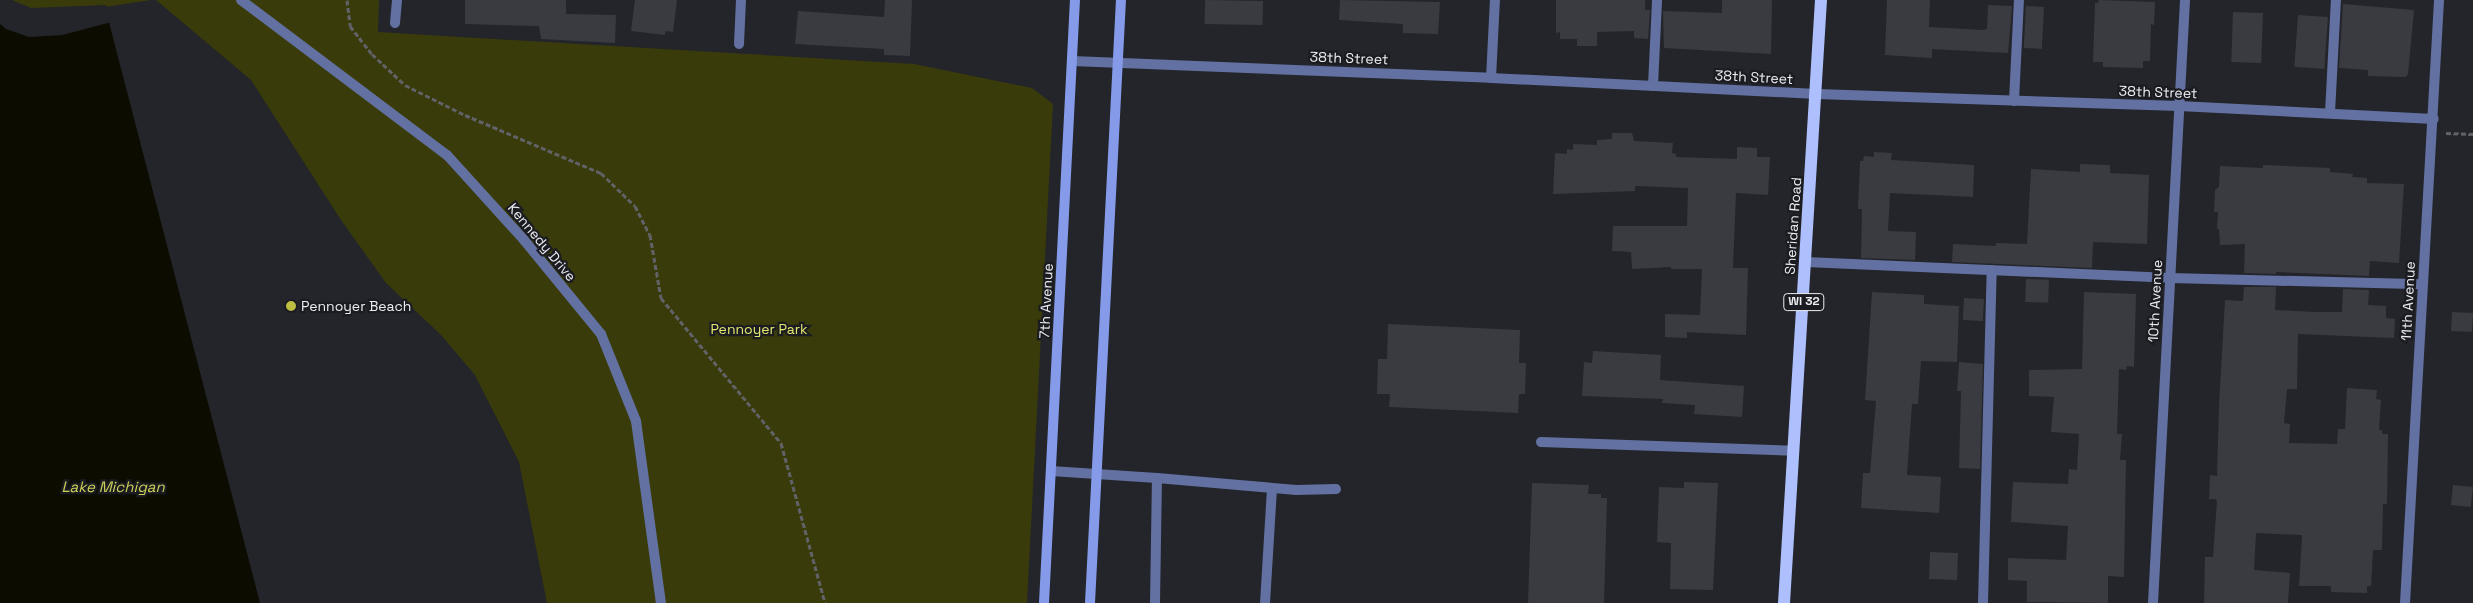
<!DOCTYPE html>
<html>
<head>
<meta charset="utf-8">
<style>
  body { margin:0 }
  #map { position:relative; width:2473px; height:603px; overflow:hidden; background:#23252a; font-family:"Space Grotesk",sans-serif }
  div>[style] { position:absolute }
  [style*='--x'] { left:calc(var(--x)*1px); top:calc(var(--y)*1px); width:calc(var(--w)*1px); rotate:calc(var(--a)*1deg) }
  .green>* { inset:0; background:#3a3b0a }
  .water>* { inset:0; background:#0d0c00 }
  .pier>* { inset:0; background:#23252a }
  .building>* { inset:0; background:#3a3b41; transform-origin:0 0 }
  .path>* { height:3px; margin-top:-1.5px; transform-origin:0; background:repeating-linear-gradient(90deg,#616267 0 5px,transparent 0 7.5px) }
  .lane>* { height:10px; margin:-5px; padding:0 5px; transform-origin:5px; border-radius:5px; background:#6271a1 }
  .street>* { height:10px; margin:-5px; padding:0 5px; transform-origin:5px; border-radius:5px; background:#6271a1 }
  .secondary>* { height:10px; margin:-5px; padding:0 5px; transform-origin:5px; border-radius:5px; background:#859be9 }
  .primary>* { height:12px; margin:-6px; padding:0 6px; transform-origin:6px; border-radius:6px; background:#adbffc }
  .dots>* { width:14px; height:14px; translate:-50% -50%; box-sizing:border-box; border:2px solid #1a1c21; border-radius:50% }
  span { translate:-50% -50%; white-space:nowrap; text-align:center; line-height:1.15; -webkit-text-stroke:4.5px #1a1c21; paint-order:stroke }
  .shield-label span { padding:1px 4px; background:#1a1c21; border:1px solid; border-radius:4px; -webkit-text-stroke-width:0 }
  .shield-label { font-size:12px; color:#ecedf1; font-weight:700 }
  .street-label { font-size:14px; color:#ecedf1 }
  .poi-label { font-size:14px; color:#ecedf1 }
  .left { translate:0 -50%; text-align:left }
  .park-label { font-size:14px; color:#e4e76f }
  .water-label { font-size:15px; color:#ced057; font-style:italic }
</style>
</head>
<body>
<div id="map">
  <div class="green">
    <div style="clip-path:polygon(6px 0,151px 0,105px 7px,31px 10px)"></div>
    <div style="clip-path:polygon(156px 0,379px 0,378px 32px,914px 64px,1032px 88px,1053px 104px,1027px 603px,547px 603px,519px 462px,475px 375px,441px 335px,386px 283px,341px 220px,251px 80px)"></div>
  </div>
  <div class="water">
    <div style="clip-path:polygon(0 0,31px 10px,105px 7px,260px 603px,0 603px)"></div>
  </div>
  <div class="pier">
    <div style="clip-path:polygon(0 0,12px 0,31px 8px,106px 5px,112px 22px,62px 35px,29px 37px,6px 29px,0 24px)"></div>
  </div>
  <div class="building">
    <div style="clip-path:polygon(465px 0,566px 0,566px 14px,616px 15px,615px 43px,541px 39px,539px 26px,465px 24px)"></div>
    <div style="clip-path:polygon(635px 0,677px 0,673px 32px,665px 31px,665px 35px,631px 31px)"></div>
    <div style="clip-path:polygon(885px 0,912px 0,910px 56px,884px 55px,884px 49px,795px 44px,798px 11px,884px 17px)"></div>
    <div style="left:1205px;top:0;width:58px;height:24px;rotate:1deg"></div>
    <div style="clip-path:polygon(1340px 0,1440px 2px,1438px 34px,1403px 33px,1403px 24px,1339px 20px)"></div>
    <div style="clip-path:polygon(1556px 0,1645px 0,1645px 10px,1650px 10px,1648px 39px,1634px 38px,1634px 31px,1597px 32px,1597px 46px,1577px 46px,1577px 39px,1560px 39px,1560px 32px,1556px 33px)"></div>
    <div style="clip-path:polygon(1722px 0,1772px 0,1771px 54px,1664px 48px,1663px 11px,1722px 13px)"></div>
    <div style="clip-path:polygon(1887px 0,1930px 0,1929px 27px,1983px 30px,1987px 29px,1988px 5px,2012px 6px,2008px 53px,1932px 49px,1932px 58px,1885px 55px)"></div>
    <div style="clip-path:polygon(2099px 0,2155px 2px,2154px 25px,2151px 24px,2150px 61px,2143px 61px,2143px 68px,2103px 67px,2103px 62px,2093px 62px,2095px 3px,2098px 3px)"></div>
    <div style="clip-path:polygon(2343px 4px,2414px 10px,2408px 74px,2406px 77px,2368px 76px,2368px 70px,2339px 68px)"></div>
    <div style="left:2026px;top:6px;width:18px;height:42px;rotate:3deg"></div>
    <div style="left:2233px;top:12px;width:30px;height:50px;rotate:2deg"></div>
    <div style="left:2298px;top:15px;width:30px;height:52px;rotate:4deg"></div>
    <div style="clip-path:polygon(1612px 133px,1632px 133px,1634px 141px,1673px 143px,1672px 153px,1676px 154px,1676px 157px,1737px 159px,1737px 147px,1757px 148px,1757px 157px,1770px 157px,1768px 195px,1736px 193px,1733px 268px,1748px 268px,1746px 335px,1687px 332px,1687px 338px,1665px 337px,1665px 314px,1700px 315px,1702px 269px,1671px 269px,1671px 267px,1632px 269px,1631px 252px,1612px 251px,1613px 226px,1687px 226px,1688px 188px,1635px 186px,1635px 191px,1553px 194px,1555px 153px,1567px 154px,1567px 149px,1573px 150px,1573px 144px,1597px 145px,1597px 140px,1612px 139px)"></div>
    <div style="clip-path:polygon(1874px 152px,1892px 153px,1891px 160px,1974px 165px,1973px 197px,1890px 193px,1888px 231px,1916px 232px,1915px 260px,1861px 258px,1862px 209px,1858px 209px,1860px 161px,1863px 161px,1864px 156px,1874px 157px)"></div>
    <div style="clip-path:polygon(2080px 164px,2110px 165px,2110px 173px,2149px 175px,2147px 244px,2093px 242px,2092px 268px,1952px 262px,1953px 244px,1996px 246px,1996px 243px,2027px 244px,2031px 169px,2080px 172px)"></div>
    <div style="clip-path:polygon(2263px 165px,2330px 168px,2330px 172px,2353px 174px,2352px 177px,2367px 178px,2367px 183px,2404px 184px,2399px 263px,2370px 261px,2369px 276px,2276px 272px,2276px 274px,2244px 273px,2245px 244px,2220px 245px,2219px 229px,2217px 229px,2218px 212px,2214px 212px,2215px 190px,2219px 187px,2220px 166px,2263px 168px)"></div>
    <div style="left:2026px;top:279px;width:23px;height:23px;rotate:2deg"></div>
    <div style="clip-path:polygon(2244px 287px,2276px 287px,2275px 310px,2315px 312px,2342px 312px,2343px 289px,2369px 290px,2368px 305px,2386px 306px,2386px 318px,2395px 319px,2394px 338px,2298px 334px,2297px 389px,2287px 389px,2284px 423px,2290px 424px,2289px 443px,2337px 444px,2338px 429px,2345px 429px,2347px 388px,2377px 390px,2376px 399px,2381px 400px,2379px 430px,2382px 430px,2382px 434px,2388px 434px,2387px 504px,2383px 504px,2382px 550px,2373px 550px,2371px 586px,2367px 586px,2367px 593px,2331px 592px,2331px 586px,2299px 586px,2302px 535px,2256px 533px,2254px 570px,2290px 573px,2288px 603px,2204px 603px,2205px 557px,2213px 557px,2217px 501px,2215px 499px,2209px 499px,2210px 475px,2217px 476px,2219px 405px,2225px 300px,2243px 301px)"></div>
    <div style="clip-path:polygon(1872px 292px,1924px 295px,1924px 304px,1959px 306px,1957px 362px,1921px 361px,1918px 404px,1912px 404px,1907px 475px,1941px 477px,1939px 513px,1861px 508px,1863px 473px,1870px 473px,1876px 401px,1865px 400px)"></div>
    <div style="clip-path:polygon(2084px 292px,2136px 294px,2134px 367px,2127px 366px,2126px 370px,2119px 369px,2117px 434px,2122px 434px,2120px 460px,2126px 460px,2124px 577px,2108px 576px,2108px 603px,2027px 602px,2027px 581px,2008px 580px,2008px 558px,2066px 560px,2068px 526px,2011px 522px,2013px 482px,2068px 484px,2069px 469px,2077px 470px,2079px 434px,2051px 432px,2054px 397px,2029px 396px,2029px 370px,2082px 369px)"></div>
    <div style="left:1964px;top:298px;width:20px;height:22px;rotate:3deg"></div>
    <div style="left:2452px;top:312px;width:21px;height:19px;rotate:3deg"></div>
    <div style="clip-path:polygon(1388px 324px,1520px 330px,1519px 363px,1526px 363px,1525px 394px,1519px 394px,1518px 413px,1389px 407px,1390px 394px,1377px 394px,1378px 359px,1387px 359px)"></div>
    <div style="clip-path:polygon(1593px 351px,1661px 355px,1660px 380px,1744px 386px,1742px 417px,1694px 414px,1695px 405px,1662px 403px,1663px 399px,1582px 396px,1584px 362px,1592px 363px)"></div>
    <div style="clip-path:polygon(1959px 362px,1983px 364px,1980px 469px,1959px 468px,1961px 391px,1957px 391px)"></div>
    <div style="clip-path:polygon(1684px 482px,1718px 483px,1713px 590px,1670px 589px,1671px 543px,1657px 542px,1659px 487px,1684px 488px)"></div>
    <div style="clip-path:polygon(1532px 483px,1589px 485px,1588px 494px,1601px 494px,1601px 498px,1607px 498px,1604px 603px,1528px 603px)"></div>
    <div style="left:2453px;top:485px;width:20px;height:20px;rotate:6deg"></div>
    <div style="left:1930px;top:552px;width:28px;height:27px;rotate:2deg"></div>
  </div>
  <div class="path">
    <div style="--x:347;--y:0;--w:26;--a:83"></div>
    <div style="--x:350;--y:26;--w:36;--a:52"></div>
    <div style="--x:372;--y:54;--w:45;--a:43.2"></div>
    <div style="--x:405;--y:85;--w:67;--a:26.6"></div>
    <div style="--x:465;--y:115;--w:148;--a:23.1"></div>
    <div style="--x:601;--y:173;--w:47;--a:44.1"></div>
    <div style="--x:635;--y:206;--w:33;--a:63"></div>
    <div style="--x:650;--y:235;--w:64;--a:80.1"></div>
    <div style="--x:661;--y:298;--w:188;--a:50.4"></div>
    <div style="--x:781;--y:443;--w:166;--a:74.6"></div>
    <div style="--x:2446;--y:133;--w:27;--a:2"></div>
  </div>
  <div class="lane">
    <div style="--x:1653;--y:86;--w:86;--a:-87.3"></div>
    <div style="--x:2014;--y:101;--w:101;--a:-87.2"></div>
    <div style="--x:2330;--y:113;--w:113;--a:-87"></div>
    <div style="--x:1806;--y:262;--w:364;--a:2.5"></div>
    <div style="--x:2170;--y:278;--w:253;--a:1.4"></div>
    <div style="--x:1051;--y:471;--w:106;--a:3.8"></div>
    <div style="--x:1155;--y:603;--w:125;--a:-89.1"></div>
    <div style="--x:1157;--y:478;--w:140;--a:4.9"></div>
    <div style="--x:1296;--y:490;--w:40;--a:-1.4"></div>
    <div style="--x:1265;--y:603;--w:115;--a:-86.5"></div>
    <div style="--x:1983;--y:603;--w:333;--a:-88.5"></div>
  </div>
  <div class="street">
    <div style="--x:241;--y:0;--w:258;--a:37"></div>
    <div style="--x:447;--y:155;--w:115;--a:47.8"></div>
    <div style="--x:524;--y:240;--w:122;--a:50.7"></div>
    <div style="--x:601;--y:334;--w:94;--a:68.1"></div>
    <div style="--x:636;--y:421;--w:184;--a:82.2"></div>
    <div style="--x:395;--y:23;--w:23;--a:-85"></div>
    <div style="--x:739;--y:44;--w:44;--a:-87.4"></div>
    <div style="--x:1072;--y:61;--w:419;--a:2.3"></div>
    <div style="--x:1491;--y:78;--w:326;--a:2.8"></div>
    <div style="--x:1817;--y:94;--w:362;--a:1.9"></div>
    <div style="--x:2179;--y:106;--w:255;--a:2.9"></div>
    <div style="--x:1491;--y:78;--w:78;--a:-87.1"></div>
    <div style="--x:1541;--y:442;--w:253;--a:2"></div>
    <div style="--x:2153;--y:603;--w:604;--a:-86.96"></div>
    <div style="--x:2405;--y:603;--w:604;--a:-86.77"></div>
  </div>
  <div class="secondary">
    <div style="--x:1044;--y:603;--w:604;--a:-87.06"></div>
    <div style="--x:1090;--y:603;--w:604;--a:-87.06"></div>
  </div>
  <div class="primary">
    <div style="--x:1784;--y:603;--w:604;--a:-86.49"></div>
  </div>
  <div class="dots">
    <div style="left:291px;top:306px;background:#bdbf43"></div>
  </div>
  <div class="shield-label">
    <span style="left:1804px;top:302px">WI 32</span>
  </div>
  <div class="street-label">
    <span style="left:1349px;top:58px;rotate:2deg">38th Street</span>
    <span style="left:1754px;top:77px;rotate:3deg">38th Street</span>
    <span style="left:2158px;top:92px;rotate:2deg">38th Street</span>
    <span style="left:1793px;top:226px;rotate:-86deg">Sheridan Road</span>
    <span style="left:542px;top:242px;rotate:50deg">Kennedy Drive</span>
    <span style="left:1046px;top:301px;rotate:-87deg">7th Avenue</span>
    <span style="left:2155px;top:301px;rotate:-87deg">10th Avenue</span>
    <span style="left:2408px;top:301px;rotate:-87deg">11th Avenue</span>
  </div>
  <div class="poi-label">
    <span class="left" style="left:301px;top:306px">Pennoyer Beach</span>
  </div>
  <div class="park-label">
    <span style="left:759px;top:329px">Pennoyer Park</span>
  </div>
  <div class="water-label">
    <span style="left:113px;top:487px">Lake Michigan</span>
  </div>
</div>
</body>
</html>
